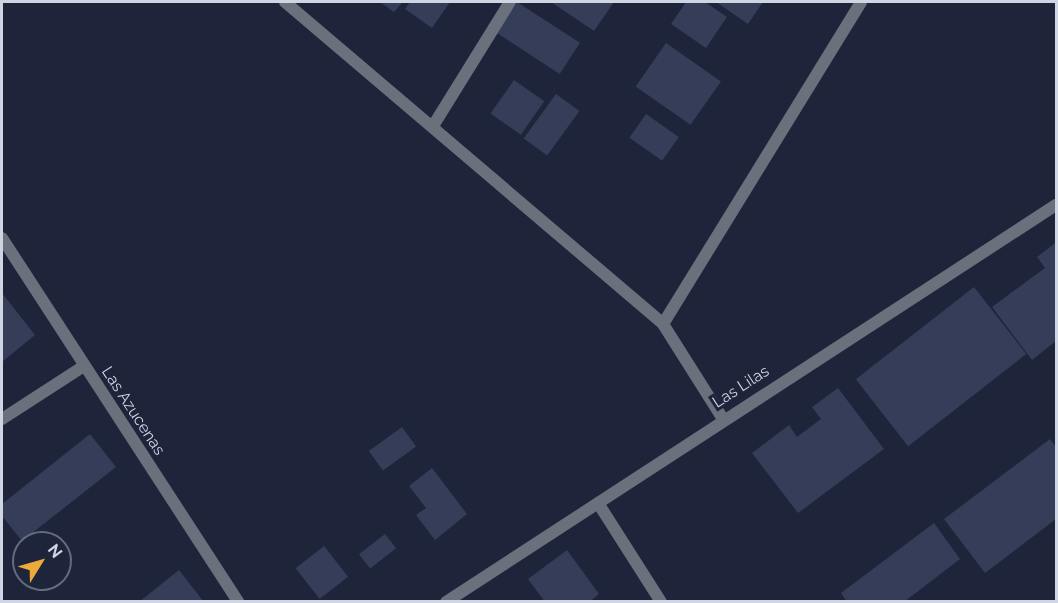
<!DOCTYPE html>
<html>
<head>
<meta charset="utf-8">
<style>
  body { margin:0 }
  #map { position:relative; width:1058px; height:603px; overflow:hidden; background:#1e243a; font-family:Raleway,sans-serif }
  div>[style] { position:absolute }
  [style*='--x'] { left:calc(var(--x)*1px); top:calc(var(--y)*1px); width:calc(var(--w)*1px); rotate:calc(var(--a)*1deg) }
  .building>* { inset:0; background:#353d58; transform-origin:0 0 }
  .street>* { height:12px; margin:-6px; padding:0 6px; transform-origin:6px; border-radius:6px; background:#6b707d }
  span { translate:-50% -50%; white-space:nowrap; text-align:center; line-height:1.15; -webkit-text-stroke:6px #1e243a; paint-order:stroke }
  .street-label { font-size:16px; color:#d0d5e4 }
  .frame { position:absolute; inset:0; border:3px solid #d0d5e4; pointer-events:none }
  .north { position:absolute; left:12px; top:531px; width:60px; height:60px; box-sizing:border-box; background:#1e243a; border:2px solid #656b7e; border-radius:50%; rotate:53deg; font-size:16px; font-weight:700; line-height:24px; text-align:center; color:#d0d5e4 }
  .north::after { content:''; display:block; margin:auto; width:21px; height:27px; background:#ebaa39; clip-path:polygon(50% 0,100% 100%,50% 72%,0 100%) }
</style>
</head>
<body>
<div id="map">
  <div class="building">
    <div style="clip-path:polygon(380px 2px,403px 2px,394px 12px)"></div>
    <div style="clip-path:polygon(410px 2px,450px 2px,432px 28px,405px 9px)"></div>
    <div style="left:517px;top:2px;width:75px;height:37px;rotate:33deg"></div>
    <div style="clip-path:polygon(551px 2px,614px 2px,594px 31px)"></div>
    <div style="clip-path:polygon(686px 2px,705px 2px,727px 17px,706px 48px,671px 24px)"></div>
    <div style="clip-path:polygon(716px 2px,763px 2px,748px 24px)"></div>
    <div style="left:666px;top:43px;width:67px;height:53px;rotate:35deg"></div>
    <div style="left:514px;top:80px;width:37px;height:41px;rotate:35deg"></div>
    <div style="left:556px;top:94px;width:29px;height:55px;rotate:36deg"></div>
    <div style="left:646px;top:114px;width:40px;height:29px;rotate:35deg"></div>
    <div style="clip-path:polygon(1055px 243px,1056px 341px,1032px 360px,992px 307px,1045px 268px,1037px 257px)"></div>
    <div style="left:974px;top:287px;width:85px;height:150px;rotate:52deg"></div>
    <div style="clip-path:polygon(2px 293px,35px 335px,2px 362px)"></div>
    <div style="clip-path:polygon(838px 388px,884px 449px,798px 513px,752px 453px,789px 425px,797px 437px,821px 419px,812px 407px)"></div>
    <div style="left:402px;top:427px;width:24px;height:41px;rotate:54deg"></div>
    <div style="clip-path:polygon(90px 434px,116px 467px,22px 541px,2px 516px,2px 504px)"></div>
    <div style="clip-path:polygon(1050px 439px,1056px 447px,1056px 519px,985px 573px,944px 519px)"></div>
    <div style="clip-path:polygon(432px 468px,467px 514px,435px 540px,416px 515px,426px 508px,409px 486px)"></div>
    <div style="clip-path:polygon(934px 523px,960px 559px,904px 602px,847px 602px,841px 593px)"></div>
    <div style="left:385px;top:534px;width:18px;height:33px;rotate:52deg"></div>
    <div style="left:324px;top:546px;width:39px;height:36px;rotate:52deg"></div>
    <div style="clip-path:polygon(567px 550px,599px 594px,589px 602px,545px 602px,528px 579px)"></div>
    <div style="clip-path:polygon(179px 570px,204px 602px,139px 602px)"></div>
  </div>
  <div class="street">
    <div style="--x:285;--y:2;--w:497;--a:40.4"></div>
    <div style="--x:433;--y:126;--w:146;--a:-58.2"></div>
    <div style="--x:2;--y:238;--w:434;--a:57"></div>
    <div style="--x:2;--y:419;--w:98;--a:-32.9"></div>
    <div style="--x:723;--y:419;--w:112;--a:-122.3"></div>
    <div style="--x:663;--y:324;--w:378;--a:-58.4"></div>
    <div style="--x:598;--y:503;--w:117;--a:57.5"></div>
    <div style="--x:446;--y:602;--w:728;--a:-33.06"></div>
  </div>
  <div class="street-label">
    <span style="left:741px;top:387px;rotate:-33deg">Las Lilas</span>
    <span style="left:133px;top:411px;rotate:57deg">Las Azucenas</span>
  </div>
  <div class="frame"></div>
  <div class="north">N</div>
</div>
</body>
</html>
